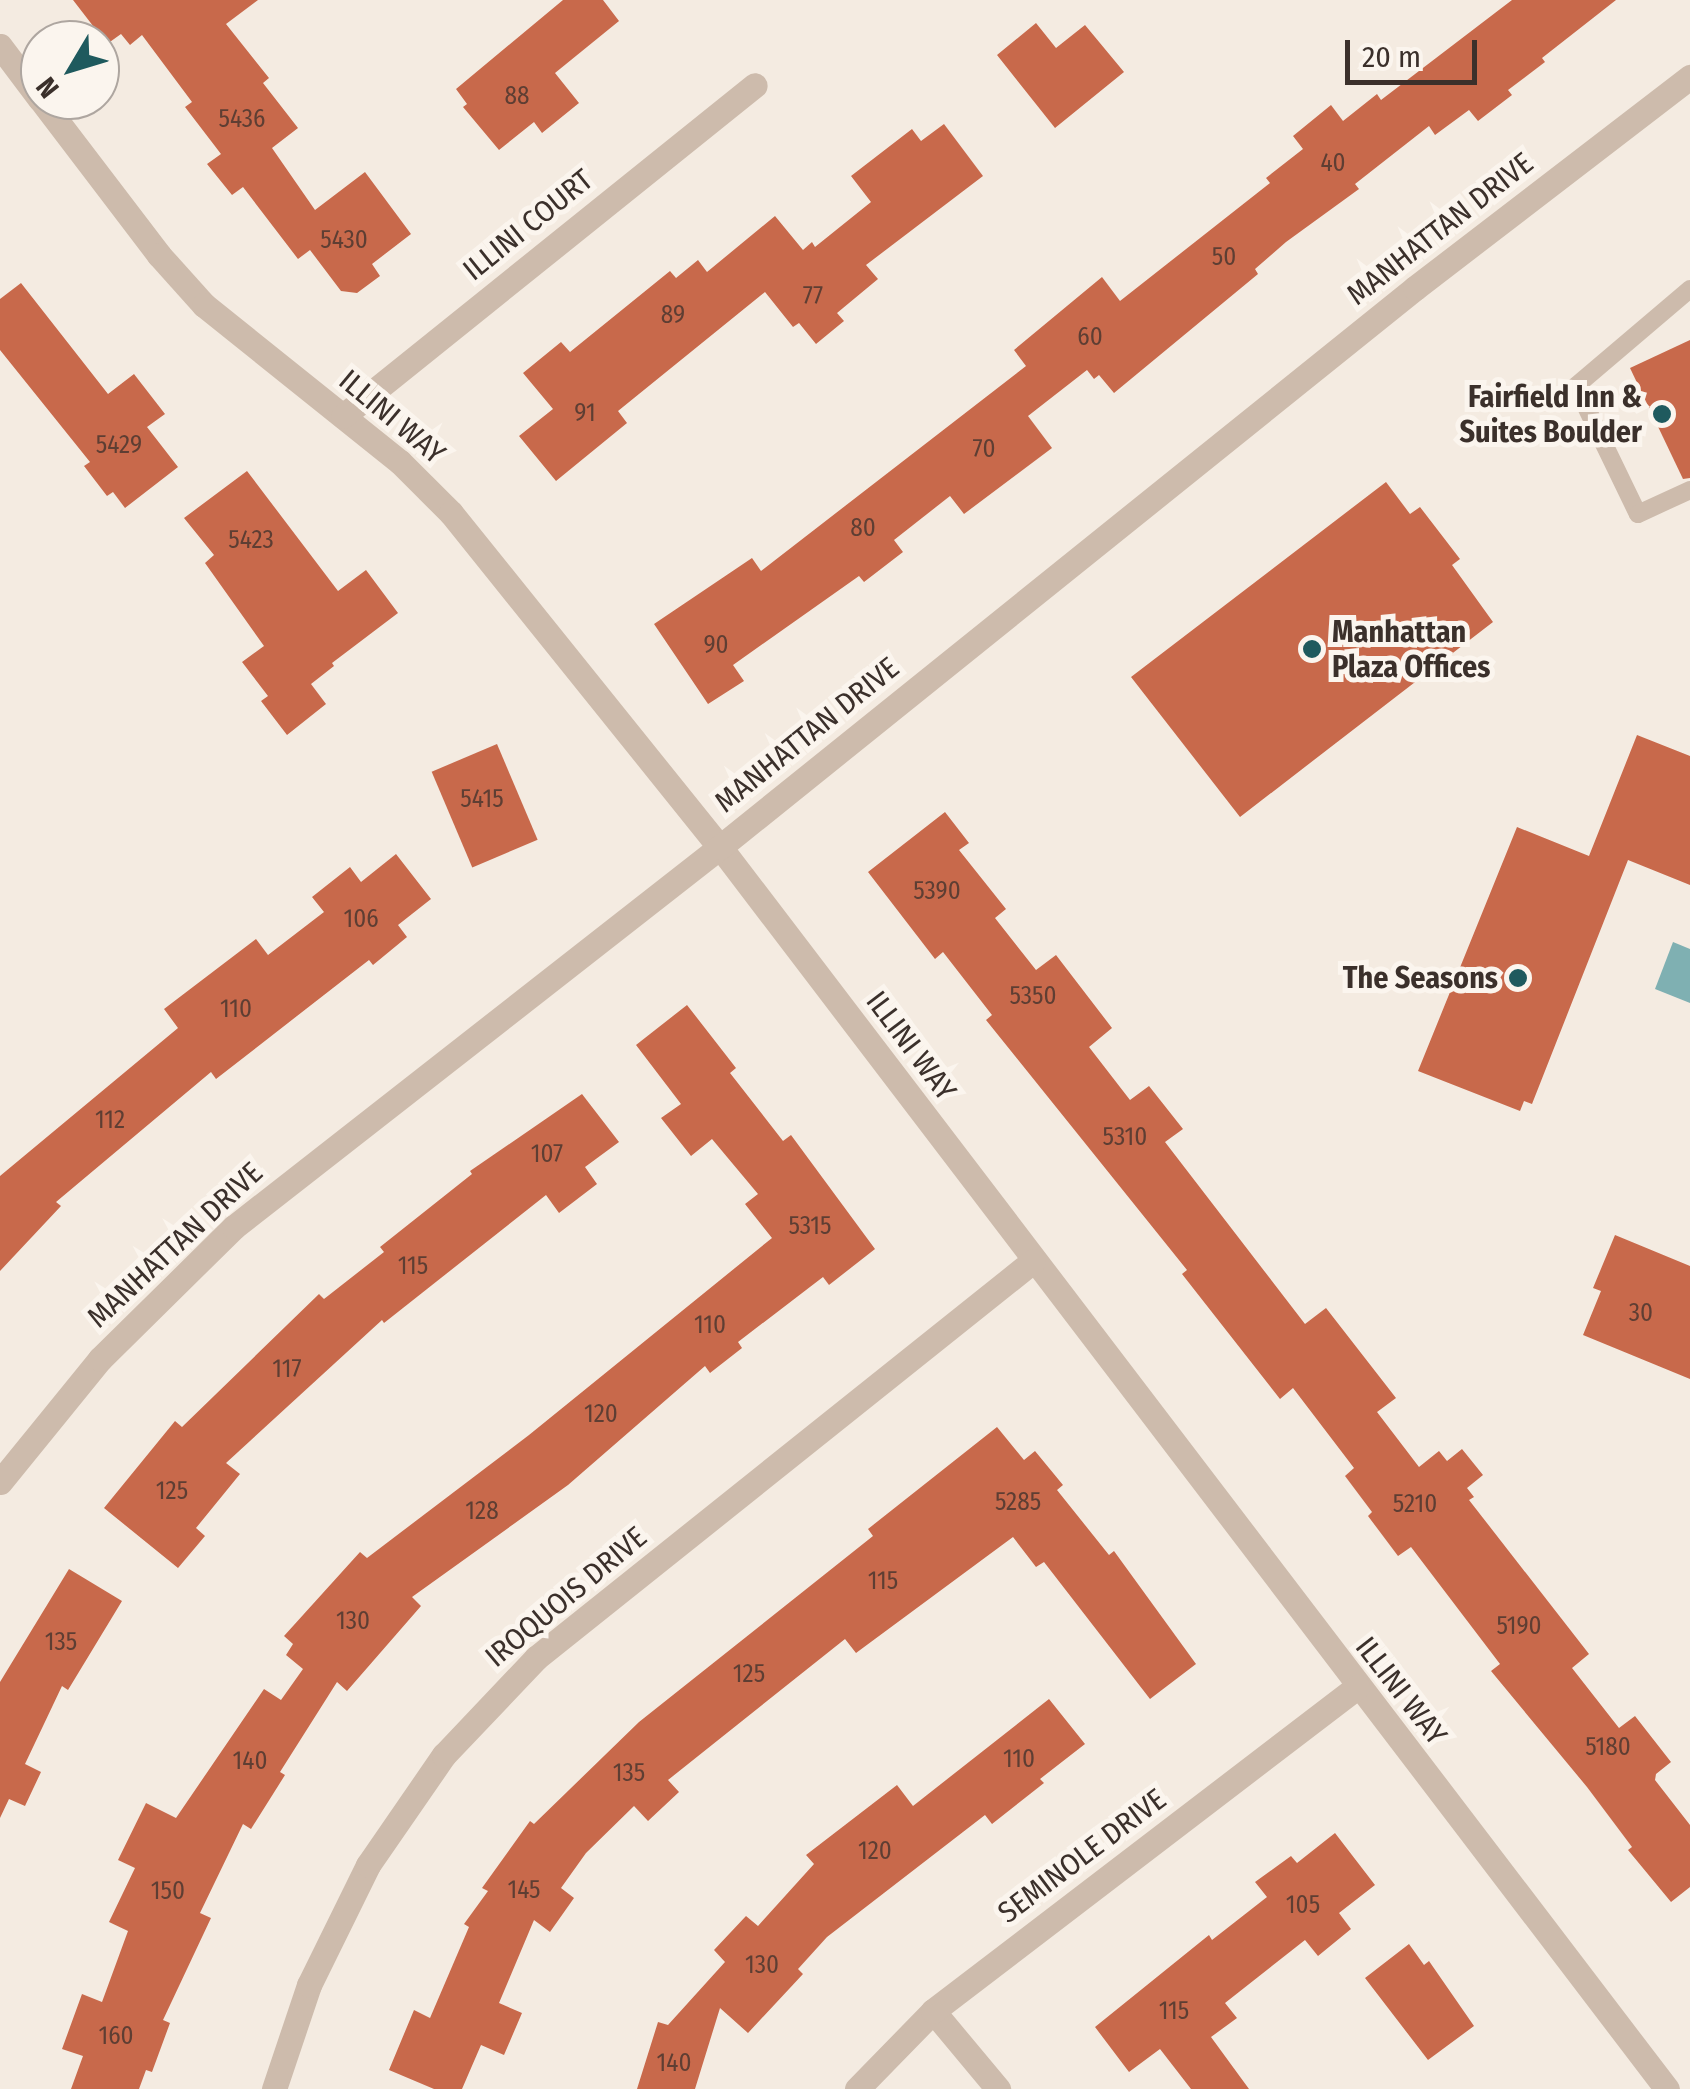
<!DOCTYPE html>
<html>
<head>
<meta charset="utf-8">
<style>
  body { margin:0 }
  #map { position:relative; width:1690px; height:2089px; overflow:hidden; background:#f4ebe1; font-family:"Fira Sans Condensed",sans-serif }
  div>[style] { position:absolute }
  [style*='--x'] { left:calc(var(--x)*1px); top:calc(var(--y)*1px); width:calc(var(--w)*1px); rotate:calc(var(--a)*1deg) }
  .water>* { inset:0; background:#7fb0b2 }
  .building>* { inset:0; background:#c8694b; transform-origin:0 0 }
  .lane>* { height:18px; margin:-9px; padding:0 9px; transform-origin:9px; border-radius:9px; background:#cdbbac }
  .street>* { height:25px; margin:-12.5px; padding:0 12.5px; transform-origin:12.5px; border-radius:12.5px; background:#cdbbac }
  .dots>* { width:28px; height:28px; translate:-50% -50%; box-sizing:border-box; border:5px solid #fbf5ee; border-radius:50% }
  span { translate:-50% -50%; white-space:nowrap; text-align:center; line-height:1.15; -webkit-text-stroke:10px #fbf5ee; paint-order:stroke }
  .number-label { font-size:25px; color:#5e3e33 }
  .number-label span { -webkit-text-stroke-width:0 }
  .street-label { font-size:30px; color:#3b302b }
  .poi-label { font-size:30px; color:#3b302b; font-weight:700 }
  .right { translate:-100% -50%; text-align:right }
  .left { translate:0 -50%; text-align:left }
  .north { position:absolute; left:20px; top:20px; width:100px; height:100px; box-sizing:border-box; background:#fbf5ee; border:2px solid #aea6a0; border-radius:50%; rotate:232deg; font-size:28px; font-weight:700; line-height:40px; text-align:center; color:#3b302b }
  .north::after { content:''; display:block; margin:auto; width:35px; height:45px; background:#1f5a5e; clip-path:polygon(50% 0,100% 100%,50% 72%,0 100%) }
  .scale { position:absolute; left:1345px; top:40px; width:132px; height:45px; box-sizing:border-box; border:5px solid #3b302b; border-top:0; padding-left:12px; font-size:30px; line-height:35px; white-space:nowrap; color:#3b302b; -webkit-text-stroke:8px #fbf5ee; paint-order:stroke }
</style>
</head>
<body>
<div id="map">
  <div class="water">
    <div style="clip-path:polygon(1673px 942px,1690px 949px,1690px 1003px,1655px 989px)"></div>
  </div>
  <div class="building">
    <div style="clip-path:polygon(73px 0,258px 0,226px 24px,269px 78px,263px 83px,298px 128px,272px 148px,315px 210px,365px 172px,411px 234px,372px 264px,380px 276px,357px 293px,341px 291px,310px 250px,298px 259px,243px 187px,232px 195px,207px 164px,221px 154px,185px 107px,192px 102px,142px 35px,130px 45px,121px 34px,107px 44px)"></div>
    <div style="clip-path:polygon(563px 0,603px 0,619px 21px,555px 73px,579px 103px,542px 133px,534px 122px,499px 150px,463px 107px,467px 104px,456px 89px)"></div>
    <div style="clip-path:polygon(1512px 0,1616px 0,1542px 58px,1545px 62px,1508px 90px,1512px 95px,1478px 121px,1469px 110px,1435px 135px,1429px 126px,1355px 184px,1359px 189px,1286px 242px,1255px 269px,1258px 274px,1114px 393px,1099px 375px,1094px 379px,1087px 370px,1028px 416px,1052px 448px,964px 514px,950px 496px,894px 540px,903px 552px,864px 582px,859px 576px,733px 665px,744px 681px,708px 704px,654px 624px,752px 558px,761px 571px,1026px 366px,1014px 350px,1102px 277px,1120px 301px,1270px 183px,1266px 178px,1303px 149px,1293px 136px,1331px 105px,1343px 121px,1377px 94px,1381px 100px)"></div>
    <div style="clip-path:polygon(1036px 23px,1056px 48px,1085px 25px,1124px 72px,1055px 128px,997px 55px)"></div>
    <div style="clip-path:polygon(944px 124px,983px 176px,866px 265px,878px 279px,837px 313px,844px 321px,816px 344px,799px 323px,793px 327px,765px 292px,618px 411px,627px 423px,556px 481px,519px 436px,553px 409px,523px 373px,561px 342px,570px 352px,670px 271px,676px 278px,698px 260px,707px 272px,775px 216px,803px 250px,812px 242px,815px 247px,871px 202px,851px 176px,912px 129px,921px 141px)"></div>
    <div style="clip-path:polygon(21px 283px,108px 394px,134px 374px,165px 414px,147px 427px,178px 467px,125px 508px,113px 492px,107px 496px,84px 466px,90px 462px,0 350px,0 299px)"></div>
    <div style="clip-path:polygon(1690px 340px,1690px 478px,1683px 479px,1630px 368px)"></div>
    <div style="clip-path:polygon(247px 471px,338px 591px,366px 570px,398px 613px,332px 663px,334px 666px,311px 684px,326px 704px,287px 735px,261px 701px,268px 696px,242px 662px,264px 646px,205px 563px,214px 555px,184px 518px)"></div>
    <div style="clip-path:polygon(1386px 482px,1410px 514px,1420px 507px,1460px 559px,1452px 565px,1493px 622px,1240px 817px,1131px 677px)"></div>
    <div style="clip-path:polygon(1637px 735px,1690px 756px,1690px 885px,1628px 860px,1532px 1104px,1524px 1101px,1520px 1111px,1418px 1071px,1517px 827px,1589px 856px)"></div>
    <div style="left:497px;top:744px;width:104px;height:71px;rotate:67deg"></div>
    <div style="clip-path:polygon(945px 812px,969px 843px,959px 850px,1006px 909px,995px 918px,1036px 970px,1056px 955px,1112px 1028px,1089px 1047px,1130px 1100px,1149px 1086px,1183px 1129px,1165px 1142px,1305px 1324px,1326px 1308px,1396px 1398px,1377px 1412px,1419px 1467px,1439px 1451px,1447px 1461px,1462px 1449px,1483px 1475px,1467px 1488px,1474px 1497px,1469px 1500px,1589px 1654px,1572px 1668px,1619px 1728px,1635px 1716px,1671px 1762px,1656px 1774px,1655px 1780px,1690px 1825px,1690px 1887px,1671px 1902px,1628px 1850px,1632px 1847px,1587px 1787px,1491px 1671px,1500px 1664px,1411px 1547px,1398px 1556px,1368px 1516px,1372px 1512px,1345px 1476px,1354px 1468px,1293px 1388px,1280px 1399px,1182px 1274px,1187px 1270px,986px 1020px,992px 1015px,943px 952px,935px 959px,868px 872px)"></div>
    <div style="clip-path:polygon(396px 854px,431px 899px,398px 925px,407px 937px,373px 965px,369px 960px,216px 1079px,211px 1072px,56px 1202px,61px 1206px,0 1271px,0 1176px,178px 1028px,164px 1009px,256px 939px,268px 955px,324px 912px,312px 897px,350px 867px,361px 882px)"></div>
    <div style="clip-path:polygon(687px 1005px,736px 1068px,730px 1073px,783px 1141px,791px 1135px,875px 1249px,829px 1285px,823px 1277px,738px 1342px,742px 1348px,710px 1373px,705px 1366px,568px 1485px,412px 1597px,421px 1606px,347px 1691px,337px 1682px,280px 1772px,285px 1775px,251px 1829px,243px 1824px,200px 1913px,211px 1918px,163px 2020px,170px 2023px,152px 2072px,146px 2070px,139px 2089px,71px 2089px,83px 2056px,62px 2049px,82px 1994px,102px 2002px,128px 1931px,109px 1922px,135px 1868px,118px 1860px,146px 1803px,176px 1818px,264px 1689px,281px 1700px,303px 1669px,286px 1655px,293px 1644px,284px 1636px,360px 1552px,367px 1558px,529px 1435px,772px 1238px,745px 1204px,758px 1194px,712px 1139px,691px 1156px,661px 1118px,681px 1104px,636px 1045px)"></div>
    <div style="clip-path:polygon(582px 1094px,619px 1142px,585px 1167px,597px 1184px,559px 1213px,546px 1195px,384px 1323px,382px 1320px,226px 1463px,240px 1474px,196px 1528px,205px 1536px,178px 1568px,104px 1508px,175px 1421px,182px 1427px,319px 1294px,324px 1299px,384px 1252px,380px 1247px,472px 1174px,470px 1171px)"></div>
    <div style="clip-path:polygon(1615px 1235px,1690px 1266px,1690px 1379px,1583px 1335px,1601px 1291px,1593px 1288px)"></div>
    <div style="clip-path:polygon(997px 1427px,1024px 1460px,1035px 1451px,1063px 1485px,1057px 1490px,1109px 1555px,1114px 1551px,1196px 1664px,1150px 1699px,1044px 1562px,1036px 1567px,1013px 1537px,856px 1653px,845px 1639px,668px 1780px,679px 1792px,648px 1821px,634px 1806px,586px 1853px,561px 1888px,574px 1898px,550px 1932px,534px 1920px,499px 2003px,522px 2013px,504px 2055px,481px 2045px,462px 2089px,434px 2089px,389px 2070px,414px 2010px,430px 2018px,469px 1927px,464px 1924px,488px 1891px,482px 1888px,530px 1821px,534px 1824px,639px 1722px,873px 1536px,868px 1529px)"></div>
    <div style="clip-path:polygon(69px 1569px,122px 1601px,68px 1690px,62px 1686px,25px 1764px,41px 1772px,25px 1806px,9px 1799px,0 1818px,0 1682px)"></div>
    <div style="clip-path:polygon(1049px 1699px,1085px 1744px,1040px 1779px,1044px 1783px,992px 1824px,985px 1815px,827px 1937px,798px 1969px,803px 1974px,748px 2033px,720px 2008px,695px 2089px,637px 2089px,658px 2022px,668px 2025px,725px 1962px,714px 1950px,746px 1916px,758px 1926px,814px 1864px,806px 1855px,897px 1785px,913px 1806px)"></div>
    <div style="clip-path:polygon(1335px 1833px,1375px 1885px,1339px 1913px,1351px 1929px,1318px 1956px,1305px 1940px,1225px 2003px,1237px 2018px,1211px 2037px,1249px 2089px,1191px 2089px,1160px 2049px,1129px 2072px,1095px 2027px,1209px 1935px,1212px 1940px,1267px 1897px,1255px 1882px,1291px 1856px,1297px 1863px)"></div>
    <div style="clip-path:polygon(1409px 1944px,1424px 1965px,1429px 1961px,1474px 2026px,1428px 2060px,1365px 1978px)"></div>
  </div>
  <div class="lane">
    <div style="--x:1690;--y:289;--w:150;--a:139.6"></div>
    <div style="--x:1576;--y:386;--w:142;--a:64.2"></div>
    <div style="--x:1638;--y:514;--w:57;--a:-24.8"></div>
  </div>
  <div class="street">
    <div style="--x:0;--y:46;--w:66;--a:53"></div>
    <div style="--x:41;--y:100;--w:195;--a:52.7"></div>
    <div style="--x:159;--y:255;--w:67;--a:48"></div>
    <div style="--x:204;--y:305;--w:251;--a:38.7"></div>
    <div style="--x:400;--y:462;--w:72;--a:45"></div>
    <div style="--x:451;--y:513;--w:429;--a:51.2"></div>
    <div style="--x:720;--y:847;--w:1562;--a:52.68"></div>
    <div style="--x:343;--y:416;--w:528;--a:-38.78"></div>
    <div style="--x:0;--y:1482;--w:159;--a:-50.9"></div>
    <div style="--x:100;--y:1359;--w:188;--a:-44.6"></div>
    <div style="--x:234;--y:1227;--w:617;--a:-38.02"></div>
    <div style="--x:720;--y:847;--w:892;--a:-38.81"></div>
    <div style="--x:1415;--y:288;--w:347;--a:-37.5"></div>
    <div style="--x:933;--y:2011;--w:102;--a:50.2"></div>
    <div style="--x:274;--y:2089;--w:110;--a:-71.4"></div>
    <div style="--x:309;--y:1985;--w:134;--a:-63.8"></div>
    <div style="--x:368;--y:1865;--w:134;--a:-55.4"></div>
    <div style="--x:444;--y:1755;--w:134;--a:-46.5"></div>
    <div style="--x:536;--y:1658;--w:636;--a:-38.62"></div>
    <div style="--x:857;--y:2089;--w:109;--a:-45.7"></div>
    <div style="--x:933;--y:2011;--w:534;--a:-37.39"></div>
  </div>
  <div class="dots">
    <div style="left:1662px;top:414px;background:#1f5a5e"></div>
    <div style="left:1312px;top:649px;background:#1f5a5e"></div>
    <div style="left:1518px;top:978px;background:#1f5a5e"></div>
  </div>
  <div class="number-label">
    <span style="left:517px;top:96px">88</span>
    <span style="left:242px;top:119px">5436</span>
    <span style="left:1333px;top:163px">40</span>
    <span style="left:344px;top:240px">5430</span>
    <span style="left:1224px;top:257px">50</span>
    <span style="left:813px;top:296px">77</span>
    <span style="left:673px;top:315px">89</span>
    <span style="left:1090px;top:337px">60</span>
    <span style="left:585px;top:413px">91</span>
    <span style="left:119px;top:445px">5429</span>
    <span style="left:984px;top:449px">70</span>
    <span style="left:863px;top:528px">80</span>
    <span style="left:251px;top:540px">5423</span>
    <span style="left:716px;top:645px">90</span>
    <span style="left:482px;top:799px">5415</span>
    <span style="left:937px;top:891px">5390</span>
    <span style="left:361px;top:919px">106</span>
    <span style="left:1033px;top:996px">5350</span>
    <span style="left:236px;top:1009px">110</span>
    <span style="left:110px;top:1120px">112</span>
    <span style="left:1125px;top:1137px">5310</span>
    <span style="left:547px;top:1154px">107</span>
    <span style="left:810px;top:1226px">5315</span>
    <span style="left:413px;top:1266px">115</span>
    <span style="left:1641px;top:1313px">30</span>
    <span style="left:710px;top:1325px">110</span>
    <span style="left:287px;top:1369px">117</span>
    <span style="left:601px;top:1414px">120</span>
    <span style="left:172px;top:1491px">125</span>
    <span style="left:1018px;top:1502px">5285</span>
    <span style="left:1415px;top:1504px">5210</span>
    <span style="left:482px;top:1511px">128</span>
    <span style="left:883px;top:1581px">115</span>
    <span style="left:353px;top:1621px">130</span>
    <span style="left:1519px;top:1626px">5190</span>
    <span style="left:61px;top:1642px">135</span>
    <span style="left:749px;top:1674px">125</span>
    <span style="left:1608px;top:1747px">5180</span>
    <span style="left:1019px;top:1759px">110</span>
    <span style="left:250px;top:1761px">140</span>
    <span style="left:629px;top:1773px">135</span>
    <span style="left:875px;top:1851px">120</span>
    <span style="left:524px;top:1890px">145</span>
    <span style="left:168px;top:1891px">150</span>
    <span style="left:1303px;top:1905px">105</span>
    <span style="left:762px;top:1965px">130</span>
    <span style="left:1174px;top:2011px">115</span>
    <span style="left:116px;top:2036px">160</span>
    <span style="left:674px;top:2063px">140</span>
  </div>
  <div class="street-label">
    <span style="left:528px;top:225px;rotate:-39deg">ILLINI COURT</span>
    <span style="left:1440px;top:229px;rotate:-38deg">MANHATTAN DRIVE</span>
    <span style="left:392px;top:417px;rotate:40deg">ILLINI WAY</span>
    <span style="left:807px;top:735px;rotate:-39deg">MANHATTAN DRIVE</span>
    <span style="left:911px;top:1046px;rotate:53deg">ILLINI WAY</span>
    <span style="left:175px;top:1245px;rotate:-43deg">MANHATTAN DRIVE</span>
    <span style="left:566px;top:1597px;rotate:-40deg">IROQUOIS DRIVE</span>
    <span style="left:1401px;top:1691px;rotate:52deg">ILLINI WAY</span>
    <span style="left:1082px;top:1856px;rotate:-37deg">SEMINOLE DRIVE</span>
  </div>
  <div class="poi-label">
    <span class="right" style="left:1642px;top:414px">Fairfield Inn &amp;<br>Suites Boulder</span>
    <span class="left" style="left:1332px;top:649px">Manhattan<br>Plaza Offices</span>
    <span class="right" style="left:1498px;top:978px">The Seasons</span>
  </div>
  <div class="north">N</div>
  <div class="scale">20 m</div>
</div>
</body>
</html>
